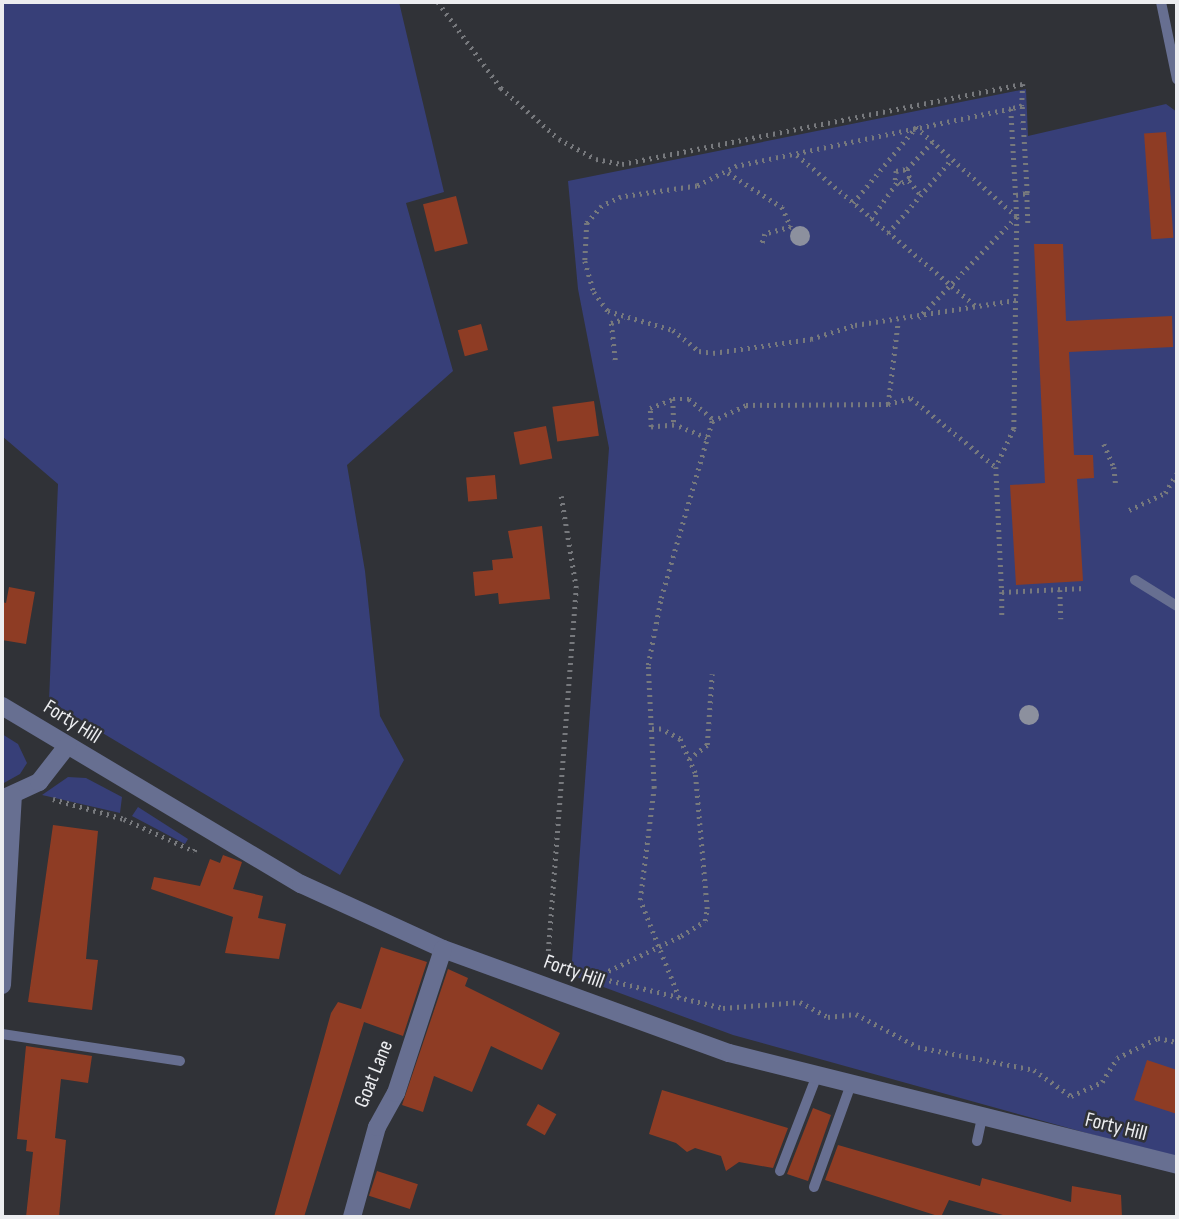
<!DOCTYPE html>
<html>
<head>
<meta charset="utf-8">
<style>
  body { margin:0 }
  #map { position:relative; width:1179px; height:1219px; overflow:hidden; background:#303237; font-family:"Sofia Sans Condensed",sans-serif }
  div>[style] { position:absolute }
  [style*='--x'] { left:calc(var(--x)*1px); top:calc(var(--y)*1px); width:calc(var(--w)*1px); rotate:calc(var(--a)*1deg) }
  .green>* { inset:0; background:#373f78 }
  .building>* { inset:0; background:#8e3c24; transform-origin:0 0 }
  .path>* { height:4.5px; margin-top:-2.25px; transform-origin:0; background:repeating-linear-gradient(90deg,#77797d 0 2px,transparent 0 7px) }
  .service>* { height:10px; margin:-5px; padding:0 5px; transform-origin:5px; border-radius:5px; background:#676f91 }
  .minor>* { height:18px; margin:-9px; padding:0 9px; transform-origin:9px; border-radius:9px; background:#676f91 }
  .trees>* { width:20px; height:20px; margin:-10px; border-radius:50%; background:#8c909e }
  span { translate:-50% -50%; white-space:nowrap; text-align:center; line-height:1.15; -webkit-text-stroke:5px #303237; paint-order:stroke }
  .street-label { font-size:21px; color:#ecedf0 }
  .frame { position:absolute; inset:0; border:4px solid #ecedf0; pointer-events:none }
</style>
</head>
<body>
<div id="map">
  <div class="green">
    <div style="clip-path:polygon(2px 2px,399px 2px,444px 192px,406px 203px,453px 371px,347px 465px,365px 571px,380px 716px,404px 760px,340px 875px,49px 701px,58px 484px,2px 436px)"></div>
    <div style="clip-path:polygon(1026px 89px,1028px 136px,1166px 104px,1177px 112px,1177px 1158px,733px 1035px,571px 975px,609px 448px,578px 289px,568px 181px)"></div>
    <div style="clip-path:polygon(2px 734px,18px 744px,27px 763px,20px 774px,2px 784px)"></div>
    <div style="clip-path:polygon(68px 777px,86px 778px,122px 797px,120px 813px,42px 795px)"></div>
    <div style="clip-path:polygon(138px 807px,188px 839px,185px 844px,132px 816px)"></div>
  </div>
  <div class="building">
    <div style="left:1166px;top:132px;width:106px;height:22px;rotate:86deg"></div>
    <div style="left:456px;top:196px;width:49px;height:34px;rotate:76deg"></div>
    <div style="clip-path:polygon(1034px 244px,1063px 244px,1066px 321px,1172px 316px,1173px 347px,1069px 352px,1074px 455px,1093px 455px,1094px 478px,1077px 479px,1083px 581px,1016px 585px,1010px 485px,1045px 483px)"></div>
    <div style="left:481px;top:324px;width:27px;height:24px;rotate:75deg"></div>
    <div style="left:594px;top:401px;width:35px;height:42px;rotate:82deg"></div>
    <div style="left:546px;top:426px;width:33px;height:33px;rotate:79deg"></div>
    <div style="left:495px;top:475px;width:24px;height:29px;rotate:85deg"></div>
    <div style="clip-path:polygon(542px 526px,550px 599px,499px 604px,498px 593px,475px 596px,473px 572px,493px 570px,492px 560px,513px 558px,508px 531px)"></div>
    <div style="clip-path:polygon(9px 587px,35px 592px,26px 644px,2px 640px,2px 602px,6px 603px)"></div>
    <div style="clip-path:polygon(53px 825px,98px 831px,86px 959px,98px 960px,92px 1010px,28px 1002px)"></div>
    <div style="clip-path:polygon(223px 855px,242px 862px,233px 889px,263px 896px,258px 918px,286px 924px,279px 959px,225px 953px,233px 917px,151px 889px,154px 877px,200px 886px,210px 859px,220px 863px)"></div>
    <div style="clip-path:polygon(381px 947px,427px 962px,403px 1036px,364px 1022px,304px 1217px,274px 1217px,331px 1013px,338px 1002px,361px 1009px)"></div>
    <div style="clip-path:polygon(448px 969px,468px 978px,465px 986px,560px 1033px,542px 1070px,491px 1046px,472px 1092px,434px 1076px,423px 1112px,402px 1105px)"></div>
    <div style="clip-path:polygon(26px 1046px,92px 1056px,88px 1083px,61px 1079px,55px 1138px,66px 1140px,59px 1217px,26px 1217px,33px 1152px,26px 1151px,27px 1140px,17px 1139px)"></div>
    <div style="clip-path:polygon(1147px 1060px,1177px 1070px,1177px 1114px,1134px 1100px)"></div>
    <div style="clip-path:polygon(662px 1090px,788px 1128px,773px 1168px,739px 1162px,726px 1171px,721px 1156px,695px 1148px,687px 1152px,676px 1143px,649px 1134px)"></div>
    <div style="left:538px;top:1104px;width:21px;height:24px;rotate:29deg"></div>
    <div style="clip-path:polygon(813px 1108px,831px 1115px,808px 1181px,787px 1174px)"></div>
    <div style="clip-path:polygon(838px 1145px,980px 1186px,982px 1178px,1071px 1202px,1072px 1186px,1121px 1195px,1122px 1217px,1010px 1217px,949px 1200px,941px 1217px,825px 1180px)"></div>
    <div style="left:377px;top:1171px;width:43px;height:26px;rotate:18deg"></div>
  </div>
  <div class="path">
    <div style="--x:438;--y:2;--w:107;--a:53.8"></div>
    <div style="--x:501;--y:88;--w:77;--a:41.3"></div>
    <div style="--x:559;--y:139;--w:42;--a:28.4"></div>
    <div style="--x:596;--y:159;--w:26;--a:11"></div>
    <div style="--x:622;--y:164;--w:409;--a:-11.3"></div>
    <div style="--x:1023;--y:84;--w:22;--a:93"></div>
    <div style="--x:1022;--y:106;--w:11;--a:165"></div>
    <div style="--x:1011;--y:109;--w:108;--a:86.8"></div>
    <div style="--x:1017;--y:217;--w:212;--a:90.8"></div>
    <div style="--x:1014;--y:429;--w:42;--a:115.3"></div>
    <div style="--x:996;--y:467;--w:125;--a:87.3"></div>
    <div style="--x:1002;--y:592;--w:83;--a:-2.8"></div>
    <div style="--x:1011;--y:109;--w:280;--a:168.2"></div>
    <div style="--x:737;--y:166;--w:45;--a:153.4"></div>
    <div style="--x:697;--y:186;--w:77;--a:171.8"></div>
    <div style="--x:621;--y:197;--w:21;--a:155"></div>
    <div style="--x:602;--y:206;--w:23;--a:131"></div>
    <div style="--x:587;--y:223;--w:38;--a:93"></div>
    <div style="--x:585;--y:261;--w:32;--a:74"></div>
    <div style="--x:594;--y:292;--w:24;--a:54"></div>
    <div style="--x:608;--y:311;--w:68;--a:16.3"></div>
    <div style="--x:673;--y:330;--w:33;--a:39"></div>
    <div style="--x:699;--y:351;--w:14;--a:8"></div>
    <div style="--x:713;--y:353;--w:99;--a:-8.1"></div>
    <div style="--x:811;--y:339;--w:46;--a:-17.7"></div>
    <div style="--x:855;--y:325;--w:163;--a:-8.8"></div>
    <div style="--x:797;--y:155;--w:236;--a:40.2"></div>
    <div style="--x:907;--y:169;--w:10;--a:73"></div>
    <div style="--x:910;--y:179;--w:11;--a:153"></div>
    <div style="--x:900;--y:184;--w:6;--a:-141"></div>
    <div style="--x:895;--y:180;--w:9;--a:-84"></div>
    <div style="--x:896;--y:171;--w:11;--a:-10"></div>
    <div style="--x:907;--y:169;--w:37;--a:-47"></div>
    <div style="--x:728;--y:173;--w:64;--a:32.2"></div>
    <div style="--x:782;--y:207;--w:22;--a:66"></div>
    <div style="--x:791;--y:227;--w:27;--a:165"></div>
    <div style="--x:765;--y:234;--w:10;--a:107"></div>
    <div style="--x:909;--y:181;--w:18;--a:49"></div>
    <div style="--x:1027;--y:193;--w:31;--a:88"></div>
    <div style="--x:1016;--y:195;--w:11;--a:-10"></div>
    <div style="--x:1027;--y:193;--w:87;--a:-93.3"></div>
    <div style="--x:853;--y:203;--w:99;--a:-50.3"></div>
    <div style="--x:916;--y:127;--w:135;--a:41.7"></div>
    <div style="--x:1017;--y:217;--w:141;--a:134.1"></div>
    <div style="--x:871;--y:219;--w:45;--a:-54.9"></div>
    <div style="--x:888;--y:233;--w:96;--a:-49.2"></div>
    <div style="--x:615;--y:360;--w:37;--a:-96"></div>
    <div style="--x:611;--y:323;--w:14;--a:-17"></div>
    <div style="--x:673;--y:399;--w:26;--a:88"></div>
    <div style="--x:1176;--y:403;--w:1;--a:0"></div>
    <div style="--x:888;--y:404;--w:24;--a:-15"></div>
    <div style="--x:911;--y:398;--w:109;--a:39.1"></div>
    <div style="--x:707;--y:438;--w:35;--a:-158"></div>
    <div style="--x:674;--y:425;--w:23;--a:175"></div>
    <div style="--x:651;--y:427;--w:19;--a:-93"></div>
    <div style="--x:650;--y:408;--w:25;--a:-21"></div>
    <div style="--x:673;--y:399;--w:16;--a:0"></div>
    <div style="--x:689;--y:399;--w:31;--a:40"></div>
    <div style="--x:1104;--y:444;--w:25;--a:67"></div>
    <div style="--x:1114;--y:467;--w:19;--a:84"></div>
    <div style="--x:1129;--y:510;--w:40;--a:-25"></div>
    <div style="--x:1165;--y:493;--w:23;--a:-59"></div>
    <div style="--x:1060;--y:590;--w:29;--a:88"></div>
    <div style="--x:1002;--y:592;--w:23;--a:90"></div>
    <div style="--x:689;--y:759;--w:23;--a:-38"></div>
    <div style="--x:707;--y:745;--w:71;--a:-86"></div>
    <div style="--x:53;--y:799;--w:74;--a:15.7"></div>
    <div style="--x:124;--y:819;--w:77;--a:24.6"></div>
    <div style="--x:194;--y:851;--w:4;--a:-63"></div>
    <div style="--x:547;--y:965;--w:378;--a:-85.6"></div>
    <div style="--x:576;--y:588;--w:93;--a:-99.3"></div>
    <div style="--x:596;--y:977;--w:94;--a:-25.8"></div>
    <div style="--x:681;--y:936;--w:28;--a:-32"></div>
    <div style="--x:705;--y:921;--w:12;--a:-81"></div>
    <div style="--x:707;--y:909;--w:137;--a:-95"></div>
    <div style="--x:695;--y:773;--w:37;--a:-114"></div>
    <div style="--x:680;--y:739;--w:21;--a:-152"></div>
    <div style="--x:661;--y:729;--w:13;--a:180"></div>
    <div style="--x:592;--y:981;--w:6;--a:-45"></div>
    <div style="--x:596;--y:977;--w:131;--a:13.7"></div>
    <div style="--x:723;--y:1008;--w:77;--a:-4.5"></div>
    <div style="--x:800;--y:1002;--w:32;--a:28"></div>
    <div style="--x:828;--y:1017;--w:28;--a:-6"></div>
    <div style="--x:856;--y:1014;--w:70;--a:28"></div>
    <div style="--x:918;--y:1047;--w:118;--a:11.2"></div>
    <div style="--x:1034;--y:1070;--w:45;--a:35.1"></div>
    <div style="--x:1071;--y:1096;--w:34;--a:-24"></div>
    <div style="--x:1102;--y:1082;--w:28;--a:-58"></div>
    <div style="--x:1117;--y:1058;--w:46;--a:-26"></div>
    <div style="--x:1158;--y:1038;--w:19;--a:12"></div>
    <div style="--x:679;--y:998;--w:105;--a:-111.7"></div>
    <div style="--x:640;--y:900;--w:113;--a:-82.9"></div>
    <div style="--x:654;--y:788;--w:123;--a:-92.8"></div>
    <div style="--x:648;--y:665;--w:68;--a:-79"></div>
    <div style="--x:661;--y:598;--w:184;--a:-73.9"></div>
    <div style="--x:712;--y:421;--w:38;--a:-25"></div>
    <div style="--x:746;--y:405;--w:142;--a:-0.4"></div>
    <div style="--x:888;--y:404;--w:84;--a:-83.1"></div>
  </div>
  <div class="service">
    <div style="--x:1161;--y:2;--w:79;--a:78.3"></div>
    <div style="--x:1135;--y:580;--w:49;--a:31.8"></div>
    <div style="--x:2;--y:1034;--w:180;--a:8.6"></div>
    <div style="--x:977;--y:1141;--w:24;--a:-78"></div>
    <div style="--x:780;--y:1171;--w:103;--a:-68.9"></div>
    <div style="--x:814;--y:1187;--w:106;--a:-70.2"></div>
  </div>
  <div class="minor">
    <div style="--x:2;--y:706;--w:348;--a:30.8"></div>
    <div style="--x:301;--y:884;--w:156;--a:24.6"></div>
    <div style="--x:443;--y:949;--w:304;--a:20"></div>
    <div style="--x:729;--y:1053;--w:462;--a:14"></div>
    <div style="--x:2;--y:799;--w:41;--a:-24.7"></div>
    <div style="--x:39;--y:782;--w:46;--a:-52.1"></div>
    <div style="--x:2;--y:985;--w:189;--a:-86.7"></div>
    <div style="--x:352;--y:1217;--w:93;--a:-74.5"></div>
    <div style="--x:377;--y:1127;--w:39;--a:-61"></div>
    <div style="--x:396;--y:1093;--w:151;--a:-71.9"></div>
  </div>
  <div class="trees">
    <div style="left:800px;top:236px"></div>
    <div style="left:1029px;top:715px"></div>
  </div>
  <div class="street-label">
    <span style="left:72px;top:722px;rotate:32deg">Forty Hill</span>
    <span style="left:574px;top:972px;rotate:20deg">Forty Hill</span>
    <span style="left:374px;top:1074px;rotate:-68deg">Goat Lane</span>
    <span style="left:1116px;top:1127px;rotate:14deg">Forty Hill</span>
  </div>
  <div class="frame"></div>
</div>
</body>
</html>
